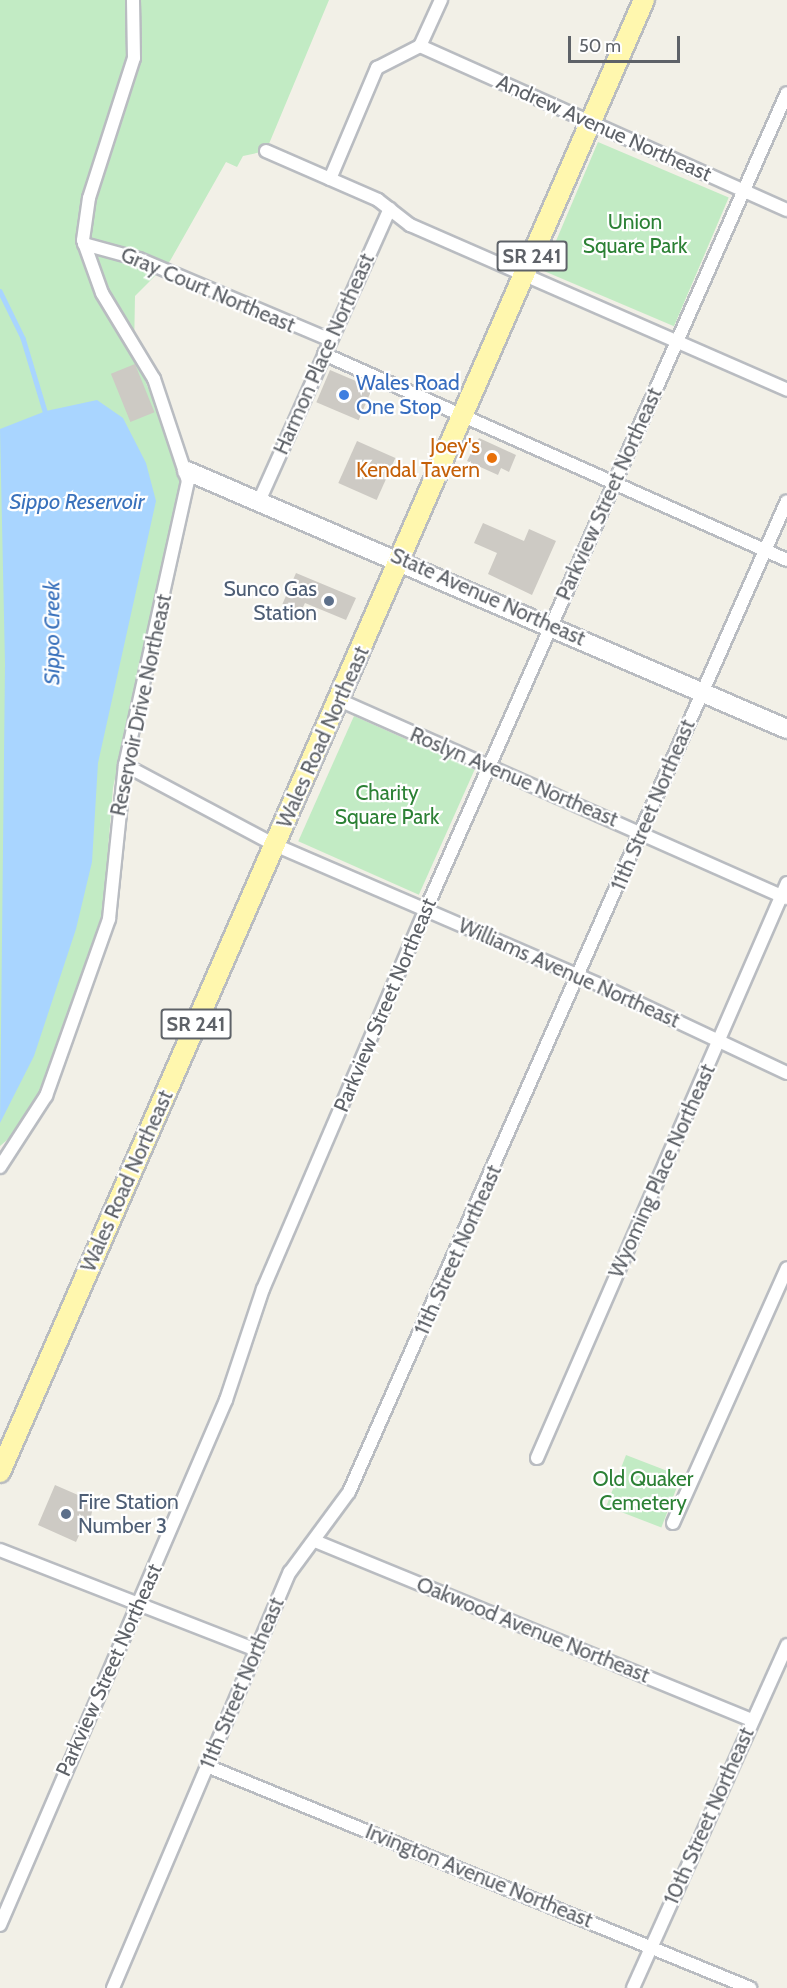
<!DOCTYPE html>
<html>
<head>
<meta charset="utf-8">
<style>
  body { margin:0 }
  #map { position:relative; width:787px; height:1988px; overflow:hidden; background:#f2f0e7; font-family:Cabin,sans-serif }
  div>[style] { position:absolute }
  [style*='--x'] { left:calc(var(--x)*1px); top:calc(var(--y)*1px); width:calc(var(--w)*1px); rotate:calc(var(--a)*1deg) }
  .green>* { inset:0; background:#c2ebc4; transform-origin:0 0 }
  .water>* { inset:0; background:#a9d5ff }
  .stream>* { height:4.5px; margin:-2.25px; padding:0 2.25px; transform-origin:2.25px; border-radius:2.25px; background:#a9d5ff }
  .building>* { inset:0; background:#cdcac4; transform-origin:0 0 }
  .roads { filter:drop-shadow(2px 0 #b9bcc1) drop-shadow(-2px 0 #b9bcc1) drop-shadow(0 2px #b9bcc1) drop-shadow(0 -2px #b9bcc1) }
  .street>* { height:12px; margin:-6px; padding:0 6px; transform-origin:6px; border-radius:6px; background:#fff }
  .secondary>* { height:18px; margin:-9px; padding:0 9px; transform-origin:9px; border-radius:9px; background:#fff }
  .primary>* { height:20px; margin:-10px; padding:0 10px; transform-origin:10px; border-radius:10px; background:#fff7ae }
  .dots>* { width:16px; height:16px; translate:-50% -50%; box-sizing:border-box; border:3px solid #fff; border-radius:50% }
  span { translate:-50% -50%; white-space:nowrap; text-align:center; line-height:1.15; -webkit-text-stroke:4.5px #fff; paint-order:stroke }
  .shield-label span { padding:2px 4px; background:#fff; border:2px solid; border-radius:4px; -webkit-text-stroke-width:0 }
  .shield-label { font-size:20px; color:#5e6268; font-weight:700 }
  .street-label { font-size:21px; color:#5e6268 }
  .park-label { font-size:21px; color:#2c8135 }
  .shop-label { font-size:21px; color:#366cbe }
  .left { translate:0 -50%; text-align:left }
  .food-label { font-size:21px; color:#c56008 }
  .right { translate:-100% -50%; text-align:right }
  .service-label { font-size:21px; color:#4e5e75 }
  .water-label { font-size:22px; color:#3a72bc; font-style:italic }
  .scale { position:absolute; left:568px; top:36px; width:112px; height:27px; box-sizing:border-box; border:3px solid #5e6268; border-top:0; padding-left:8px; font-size:18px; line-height:21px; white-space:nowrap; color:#5e6268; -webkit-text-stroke:4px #fff; paint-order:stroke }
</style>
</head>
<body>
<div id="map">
  <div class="green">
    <div style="clip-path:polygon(0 0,329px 0,266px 151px,243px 156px,237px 167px,226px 162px,170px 261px,135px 296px,134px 352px,175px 457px,180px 484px,113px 788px,103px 911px,59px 1049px,25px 1125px,0 1146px)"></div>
    <div style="left:598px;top:142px;width:142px;height:140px;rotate:23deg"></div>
    <div style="left:354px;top:716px;width:132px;height:137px;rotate:24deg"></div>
    <div style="left:626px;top:1455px;width:59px;height:55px;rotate:21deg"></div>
  </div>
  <div class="water">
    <div style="clip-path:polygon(97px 400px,123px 418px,146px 463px,156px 501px,98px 763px,92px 862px,76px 929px,34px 1056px,0 1123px,5px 664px,0 429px,46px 411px)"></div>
  </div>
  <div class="stream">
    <div style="--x:0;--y:291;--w:52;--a:63.9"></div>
    <div style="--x:23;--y:338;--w:79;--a:73.2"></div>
  </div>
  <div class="building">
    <div style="left:135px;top:364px;width:52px;height:26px;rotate:68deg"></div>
    <div style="left:330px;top:370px;width:46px;height:35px;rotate:23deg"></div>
    <div style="clip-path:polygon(479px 438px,516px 455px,509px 472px,501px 468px,498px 475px,467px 461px)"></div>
    <div style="left:357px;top:441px;width:42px;height:46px;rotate:24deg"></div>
    <div style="clip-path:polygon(483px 523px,524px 541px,529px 529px,556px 541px,532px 595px,488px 574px,497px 553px,474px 543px)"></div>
    <div style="clip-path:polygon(296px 573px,356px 598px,346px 620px,305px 603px,300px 613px,282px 605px)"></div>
    <div style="clip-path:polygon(55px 1485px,94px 1502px,88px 1531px,82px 1529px,76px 1542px,38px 1525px)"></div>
  </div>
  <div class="roads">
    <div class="street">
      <div style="--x:420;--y:46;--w:402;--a:24.1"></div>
      <div style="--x:420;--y:46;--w:51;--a:-65.5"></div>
      <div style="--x:266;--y:151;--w:122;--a:23.6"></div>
      <div style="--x:378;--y:200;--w:41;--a:38"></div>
      <div style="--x:410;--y:225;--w:412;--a:23.6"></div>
      <div style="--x:330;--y:179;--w:121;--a:-67.1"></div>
      <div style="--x:377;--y:68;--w:48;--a:-27.1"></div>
      <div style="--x:84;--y:244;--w:57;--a:15.3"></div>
      <div style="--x:139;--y:259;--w:208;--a:22.9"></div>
      <div style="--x:324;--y:354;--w:507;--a:23.99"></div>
      <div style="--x:260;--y:499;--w:318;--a:-65.9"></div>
      <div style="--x:339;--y:700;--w:489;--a:23.9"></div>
      <div style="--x:125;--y:765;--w:170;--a:28.1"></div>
      <div style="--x:275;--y:845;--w:356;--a:23.3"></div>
      <div style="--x:602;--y:986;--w:204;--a:25.2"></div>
      <div style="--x:0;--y:1167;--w:85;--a:-57.1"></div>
      <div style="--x:46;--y:1096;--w:188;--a:-70.4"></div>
      <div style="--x:109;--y:919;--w:155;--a:-84.1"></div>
      <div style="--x:125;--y:765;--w:291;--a:-77.5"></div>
      <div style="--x:188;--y:481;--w:108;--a:-108.4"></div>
      <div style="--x:154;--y:379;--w:100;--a:-121.2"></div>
      <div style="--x:102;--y:293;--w:56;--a:-109.7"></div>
      <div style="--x:83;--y:240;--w:42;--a:-81.9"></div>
      <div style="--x:89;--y:198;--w:147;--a:-72.2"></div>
      <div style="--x:134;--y:58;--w:58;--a:-91"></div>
      <div style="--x:537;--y:1458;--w:627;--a:-66.5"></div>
      <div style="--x:673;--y:1523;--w:279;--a:-65.9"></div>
      <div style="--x:315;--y:1541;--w:472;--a:22.3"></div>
      <div style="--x:0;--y:1550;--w:275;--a:21.3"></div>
      <div style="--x:207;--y:1766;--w:587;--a:22.24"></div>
      <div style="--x:0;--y:1925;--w:572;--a:-66.71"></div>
      <div style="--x:226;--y:1400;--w:117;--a:-71.6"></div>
      <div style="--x:263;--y:1289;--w:413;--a:-66.8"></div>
      <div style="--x:426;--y:909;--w:892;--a:-66.14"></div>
      <div style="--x:113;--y:1988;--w:452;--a:-67"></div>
      <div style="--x:290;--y:1572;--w:99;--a:-53.6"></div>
      <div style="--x:349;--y:1492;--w:1083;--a:-66.16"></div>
      <div style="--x:633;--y:1988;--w:376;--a:-65.8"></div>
    </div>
    <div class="secondary">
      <div style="--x:187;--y:471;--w:653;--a:23.27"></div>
    </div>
    <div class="primary">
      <div style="--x:0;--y:1472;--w:1607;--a:-66.37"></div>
    </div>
  </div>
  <div class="dots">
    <div style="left:344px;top:395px;background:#3f7fe0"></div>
    <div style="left:492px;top:458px;background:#e8710a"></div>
    <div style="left:329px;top:601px;background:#5c6f8a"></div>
    <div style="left:66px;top:1514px;background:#5c6f8a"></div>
  </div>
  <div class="shield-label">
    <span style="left:532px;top:256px">SR 241</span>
    <span style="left:196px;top:1024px">SR 241</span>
  </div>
  <div class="street-label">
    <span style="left:604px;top:128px;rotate:24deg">Andrew Avenue Northeast</span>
    <span style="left:208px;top:290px;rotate:23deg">Gray Court Northeast</span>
    <span style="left:324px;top:354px;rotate:-66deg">Harmon Place Northeast</span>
    <span style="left:609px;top:494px;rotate:-66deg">Parkview Street Northeast</span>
    <span style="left:488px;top:597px;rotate:24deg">State Avenue Northeast</span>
    <span style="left:141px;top:705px;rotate:-78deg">Reservoir Drive Northeast</span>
    <span style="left:323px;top:737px;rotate:-66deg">Wales Road Northeast</span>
    <span style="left:514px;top:777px;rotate:23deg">Roslyn Avenue Northeast</span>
    <span style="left:653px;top:805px;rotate:-67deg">11th Street Northeast</span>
    <span style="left:569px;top:973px;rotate:24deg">Williams Avenue Northeast</span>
    <span style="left:385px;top:1005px;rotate:-67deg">Parkview Street Northeast</span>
    <span style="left:662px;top:1171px;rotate:-66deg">Wyoming Place Northeast</span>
    <span style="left:127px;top:1181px;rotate:-66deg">Wales Road Northeast</span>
    <span style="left:458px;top:1250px;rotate:-66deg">11th Street Northeast</span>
    <span style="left:533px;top:1630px;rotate:22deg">Oakwood Avenue Northeast</span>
    <span style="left:109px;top:1670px;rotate:-66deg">Parkview Street Northeast</span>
    <span style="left:242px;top:1683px;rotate:-67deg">11th Street Northeast</span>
    <span style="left:709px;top:1816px;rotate:-66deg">10th Street Northeast</span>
    <span style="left:479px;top:1876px;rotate:22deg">Irvington Avenue Northeast</span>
  </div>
  <div class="park-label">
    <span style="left:635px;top:234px">Union<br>Square Park</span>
    <span style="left:387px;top:805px">Charity<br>Square Park</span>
    <span style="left:643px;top:1491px">Old Quaker<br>Cemetery</span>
  </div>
  <div class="shop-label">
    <span class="left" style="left:356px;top:395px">Wales Road<br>One Stop</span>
  </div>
  <div class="food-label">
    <span class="right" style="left:480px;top:458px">Joey's<br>Kendal Tavern</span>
  </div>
  <div class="service-label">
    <span class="right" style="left:317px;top:601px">Sunco Gas<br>Station</span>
    <span class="left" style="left:78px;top:1514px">Fire Station<br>Number 3</span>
  </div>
  <div class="water-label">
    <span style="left:77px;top:502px">Sippo Reservoir</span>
    <span style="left:52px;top:633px;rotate:-90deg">Sippo Creek</span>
  </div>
  <div class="scale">50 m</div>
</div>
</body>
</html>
